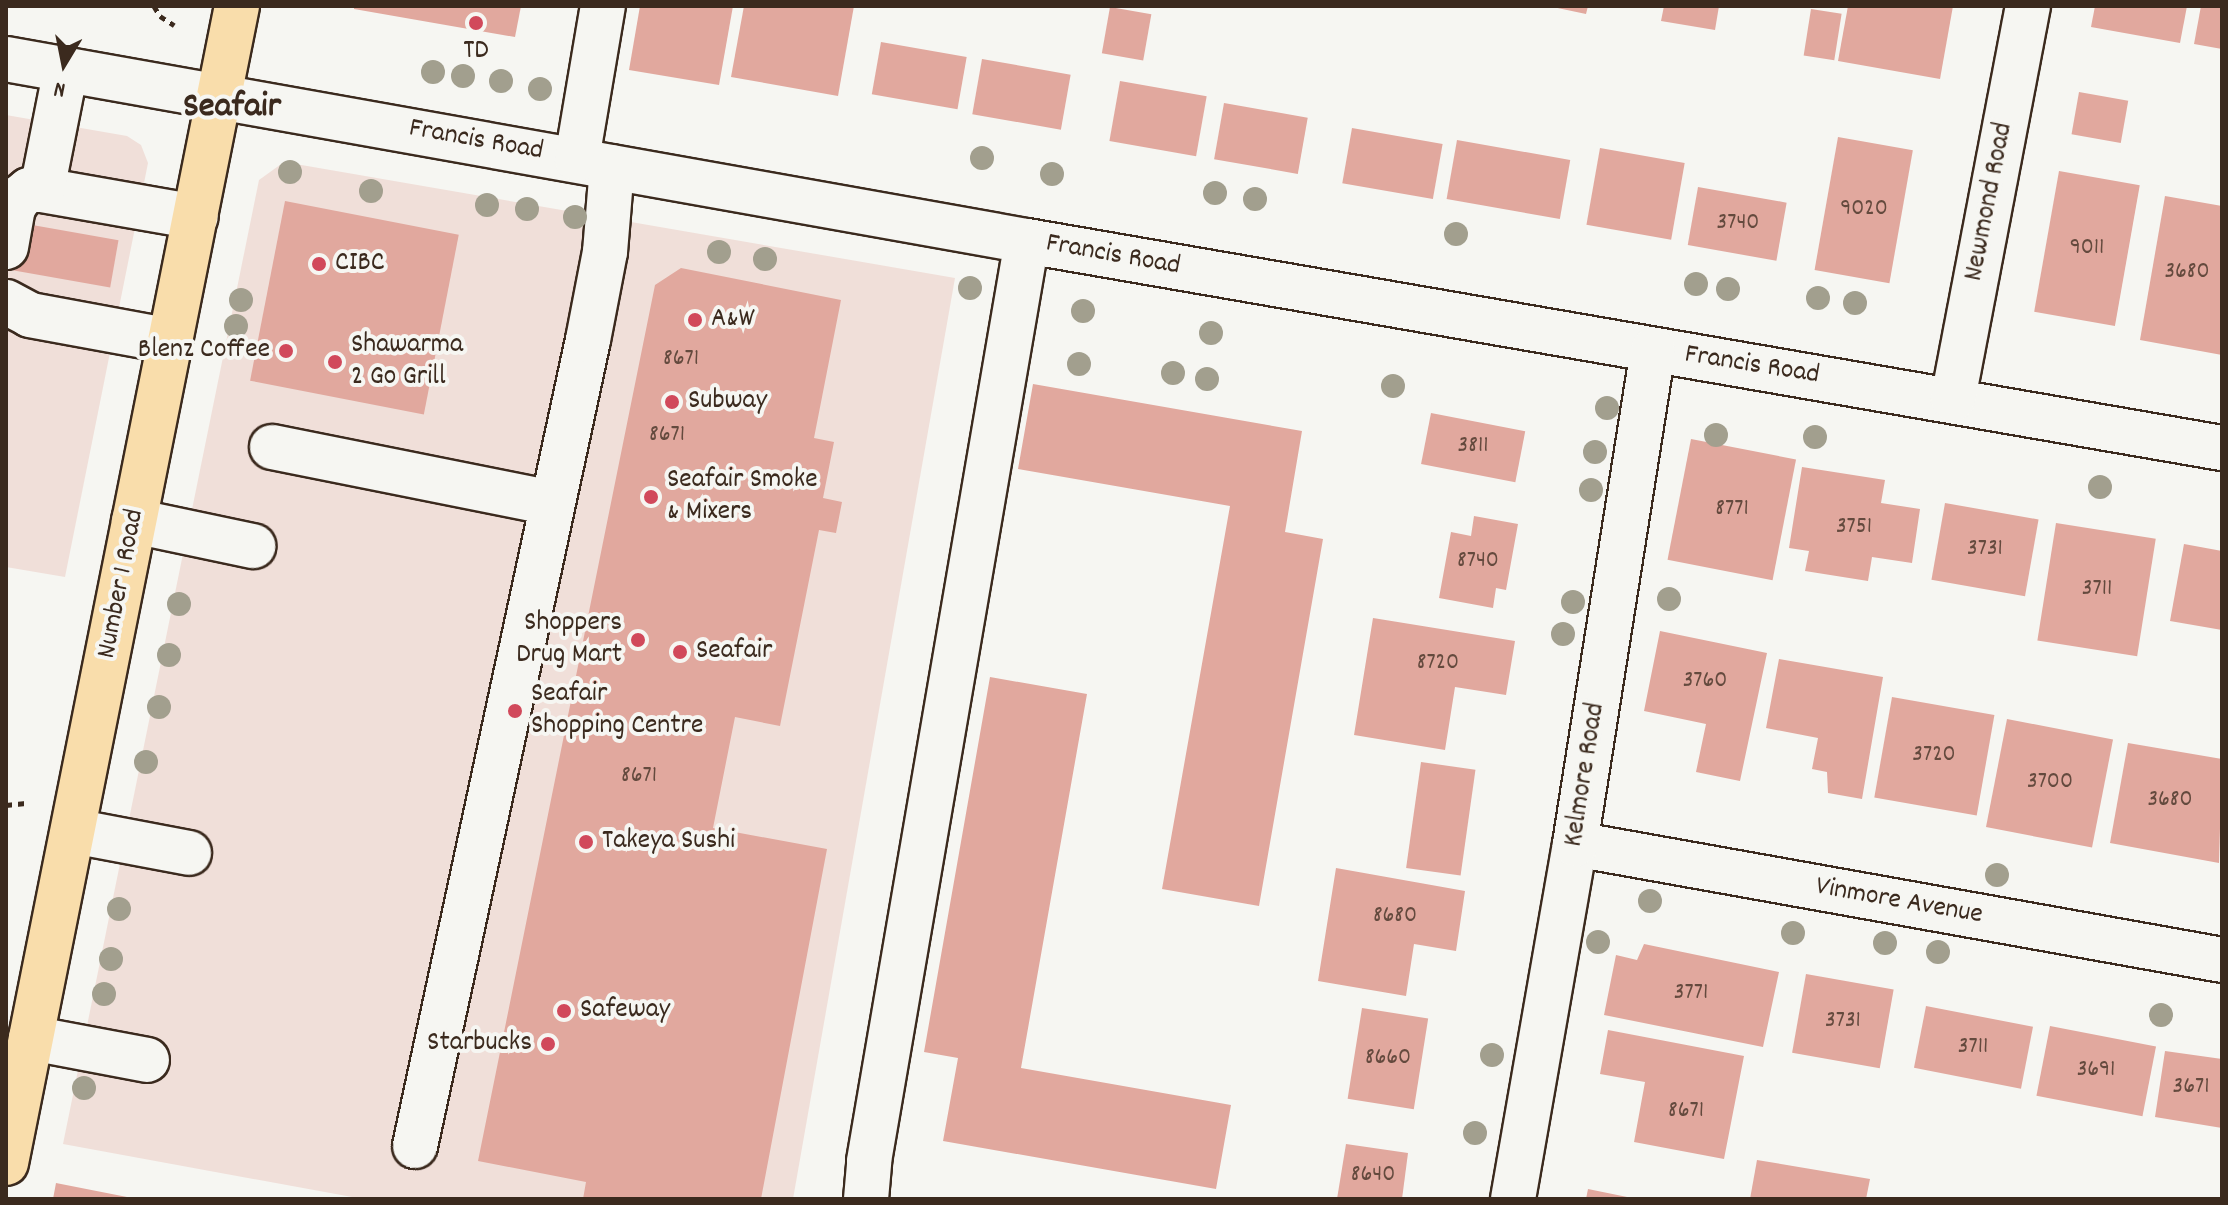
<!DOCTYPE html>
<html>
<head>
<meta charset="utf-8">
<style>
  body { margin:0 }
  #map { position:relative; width:2228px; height:1205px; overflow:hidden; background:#f6f6f2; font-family:Dekko,sans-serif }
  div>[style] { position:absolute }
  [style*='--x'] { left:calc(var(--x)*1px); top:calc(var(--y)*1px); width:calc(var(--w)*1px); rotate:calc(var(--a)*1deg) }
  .built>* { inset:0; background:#f0dfd9 }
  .building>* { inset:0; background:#e1a89e; transform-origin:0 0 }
  .path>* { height:5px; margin-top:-2.5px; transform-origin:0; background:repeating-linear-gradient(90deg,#3b2a1e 0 6px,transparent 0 12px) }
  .roads { filter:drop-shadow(2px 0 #3b2a1e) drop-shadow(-2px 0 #3b2a1e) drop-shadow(0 2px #3b2a1e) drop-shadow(0 -2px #3b2a1e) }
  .minor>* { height:44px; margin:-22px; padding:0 22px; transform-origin:22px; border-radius:22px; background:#f6f6f2 }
  .major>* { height:44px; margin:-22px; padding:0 22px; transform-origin:22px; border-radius:22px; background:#f9ddab }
  .trees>* { width:24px; height:24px; margin:-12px; border-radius:50%; background:#a29f8e }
  .dots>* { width:22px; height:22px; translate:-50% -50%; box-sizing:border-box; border:4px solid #f6f6f2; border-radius:50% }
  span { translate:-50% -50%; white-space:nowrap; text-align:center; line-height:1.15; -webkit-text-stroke:8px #f6f6f2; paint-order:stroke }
  .number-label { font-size:24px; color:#644a3e }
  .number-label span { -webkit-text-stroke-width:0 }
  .poi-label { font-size:28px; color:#3b2a1e }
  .left { translate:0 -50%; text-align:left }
  .right { translate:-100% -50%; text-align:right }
  .street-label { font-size:28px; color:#3b2a1e }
  .district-label { font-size:36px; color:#3b2a1e; font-weight:700 }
  .frame { position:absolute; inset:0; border:8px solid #3b2a1e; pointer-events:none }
  .north { position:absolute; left:24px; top:24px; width:80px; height:80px; -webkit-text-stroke:6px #f6f6f2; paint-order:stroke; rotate:190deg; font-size:22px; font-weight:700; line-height:32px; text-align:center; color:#3b2a1e }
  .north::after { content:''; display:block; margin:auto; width:28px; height:36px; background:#3b2a1e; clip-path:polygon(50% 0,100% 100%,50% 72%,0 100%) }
</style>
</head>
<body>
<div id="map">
  <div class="built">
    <div style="clip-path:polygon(6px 115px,127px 136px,141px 145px,148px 163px,65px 577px,6px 567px)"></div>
    <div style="clip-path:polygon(284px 162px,955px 278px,793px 1199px,363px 1199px,63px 1144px,259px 180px)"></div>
  </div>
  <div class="building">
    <div style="clip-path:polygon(354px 6px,521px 6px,515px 37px,354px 9px)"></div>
    <div style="clip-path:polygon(640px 6px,733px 6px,719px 85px,629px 70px)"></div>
    <div style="clip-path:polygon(744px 6px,854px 6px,838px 96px,731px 77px)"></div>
    <div style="clip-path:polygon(1548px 6px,1588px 6px,1586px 14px)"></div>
    <div style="clip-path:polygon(1664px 6px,1719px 6px,1715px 30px,1661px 21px)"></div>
    <div style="clip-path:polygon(1848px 6px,1953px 6px,1940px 79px,1838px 61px)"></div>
    <div style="clip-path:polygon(2095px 6px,2187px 6px,2180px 43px,2091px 27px)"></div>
    <div style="clip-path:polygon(2201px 6px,2222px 6px,2222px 49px,2194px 44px)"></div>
    <div style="left:1110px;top:7px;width:42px;height:47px;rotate:10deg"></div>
    <div style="left:1811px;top:9px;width:31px;height:47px;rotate:9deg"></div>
    <div style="left:881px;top:42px;width:87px;height:53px;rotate:10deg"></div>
    <div style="left:982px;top:59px;width:90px;height:56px;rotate:10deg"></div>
    <div style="left:1120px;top:81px;width:88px;height:61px;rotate:10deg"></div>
    <div style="left:2079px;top:92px;width:50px;height:43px;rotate:10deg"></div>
    <div style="left:1224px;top:103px;width:85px;height:57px;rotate:10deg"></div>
    <div style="left:1352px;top:128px;width:92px;height:56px;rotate:10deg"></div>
    <div style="left:1838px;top:137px;width:76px;height:135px;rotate:10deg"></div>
    <div style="left:1457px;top:140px;width:115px;height:60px;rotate:10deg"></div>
    <div style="left:1600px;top:148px;width:86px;height:78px;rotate:10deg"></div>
    <div style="left:2059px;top:171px;width:82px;height:143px;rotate:10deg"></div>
    <div style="left:1698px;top:187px;width:90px;height:59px;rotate:10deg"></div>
    <div style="clip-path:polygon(2165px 196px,2222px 206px,2222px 355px,2140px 340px)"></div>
    <div style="left:285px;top:201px;width:177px;height:183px;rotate:11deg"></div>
    <div style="left:21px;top:223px;width:99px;height:48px;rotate:10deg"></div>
    <div style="clip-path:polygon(681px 268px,841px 300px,814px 438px,834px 442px,823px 498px,842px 502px,836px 533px,819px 530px,780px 726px,735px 717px,713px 828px,827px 849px,761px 1199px,583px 1199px,586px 1182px,478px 1161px,655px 285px)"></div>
    <div style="clip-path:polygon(1033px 384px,1302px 431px,1285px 532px,1323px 539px,1259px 906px,1162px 889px,1230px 506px,1018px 469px)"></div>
    <div style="left:1431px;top:413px;width:96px;height:52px;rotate:11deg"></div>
    <div style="left:1691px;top:439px;width:107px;height:123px;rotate:11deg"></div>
    <div style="clip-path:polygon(1802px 467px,1885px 480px,1881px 503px,1920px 509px,1912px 563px,1872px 557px,1868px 581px,1805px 571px,1809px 551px,1789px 548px)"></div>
    <div style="left:1945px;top:503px;width:95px;height:78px;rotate:10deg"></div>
    <div style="clip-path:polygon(1474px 516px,1518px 524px,1506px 590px,1496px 588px,1493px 608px,1439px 598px,1451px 532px,1471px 536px)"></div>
    <div style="left:2056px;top:523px;width:101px;height:119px;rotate:9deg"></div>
    <div style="clip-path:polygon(2184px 544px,2222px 551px,2222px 630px,2170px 621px)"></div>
    <div style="clip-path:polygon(1373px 618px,1515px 641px,1506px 695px,1455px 687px,1445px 750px,1354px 735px)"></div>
    <div style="clip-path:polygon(1660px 631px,1767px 653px,1740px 781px,1696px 772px,1706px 724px,1644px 711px)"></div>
    <div style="clip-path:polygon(1779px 659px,1883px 677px,1862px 799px,1828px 793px,1827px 772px,1812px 769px,1818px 738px,1766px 728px)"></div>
    <div style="clip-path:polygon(990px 677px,1087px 694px,1021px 1068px,1231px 1105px,1216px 1189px,943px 1141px,958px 1058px,924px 1052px)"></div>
    <div style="left:1892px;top:697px;width:104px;height:102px;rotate:10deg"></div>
    <div style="left:2007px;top:719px;width:108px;height:110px;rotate:11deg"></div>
    <div style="clip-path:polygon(2128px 743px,2222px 759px,2219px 863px,2110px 843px)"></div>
    <div style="left:1421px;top:762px;width:55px;height:107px;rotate:8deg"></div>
    <div style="clip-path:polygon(1336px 868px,1465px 891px,1456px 951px,1414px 944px,1406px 996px,1318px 981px)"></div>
    <div style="clip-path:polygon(1644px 944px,1779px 972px,1763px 1047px,1604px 1015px,1616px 955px,1637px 960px)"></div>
    <div style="left:1806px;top:974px;width:89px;height:80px;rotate:10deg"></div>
    <div style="left:1926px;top:1006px;width:109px;height:63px;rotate:11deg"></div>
    <div style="left:1362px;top:1008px;width:67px;height:92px;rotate:9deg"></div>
    <div style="left:2050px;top:1026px;width:108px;height:71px;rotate:11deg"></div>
    <div style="clip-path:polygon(1608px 1030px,1744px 1056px,1724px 1159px,1634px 1142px,1645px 1082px,1600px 1074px)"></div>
    <div style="clip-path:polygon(2165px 1051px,2222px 1059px,2222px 1128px,2155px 1117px)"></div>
    <div style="clip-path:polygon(1346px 1144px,1408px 1153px,1402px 1199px,1337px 1199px)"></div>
    <div style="clip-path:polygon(1757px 1160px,1870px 1179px,1866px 1199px,1750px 1199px)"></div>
    <div style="clip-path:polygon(56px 1183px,132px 1198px,132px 1199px,53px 1199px)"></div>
    <div style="clip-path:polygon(1588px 1189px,1632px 1198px,1632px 1199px,1586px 1199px)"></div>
  </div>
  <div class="path">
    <div style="--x:154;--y:6;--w:12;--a:59"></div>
    <div style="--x:160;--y:16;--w:17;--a:33"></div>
    <div style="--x:6;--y:805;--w:20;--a:-6"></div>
  </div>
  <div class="roads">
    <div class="minor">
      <div style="--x:6;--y:59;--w:1037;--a:10.11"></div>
      <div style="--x:1027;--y:241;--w:1213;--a:9.83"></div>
      <div style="--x:577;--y:159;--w:155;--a:-80.4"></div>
      <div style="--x:42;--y:190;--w:156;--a:9.9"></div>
      <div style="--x:6;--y:247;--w:40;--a:-80"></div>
      <div style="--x:13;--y:208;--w:12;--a:-59"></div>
      <div style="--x:19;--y:198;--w:13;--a:-39"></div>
      <div style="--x:29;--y:190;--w:13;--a:0"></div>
      <div style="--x:42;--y:190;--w:123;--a:-78.8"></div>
      <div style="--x:6;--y:302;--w:27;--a:28"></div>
      <div style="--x:30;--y:315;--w:143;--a:10.4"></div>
      <div style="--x:1953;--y:399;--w:400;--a:-79.2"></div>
      <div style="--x:272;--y:447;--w:286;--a:11.3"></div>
      <div style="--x:134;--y:521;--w:122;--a:11.9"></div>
      <div style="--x:73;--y:831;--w:118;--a:10.7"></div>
      <div style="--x:1575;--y:844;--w:657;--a:10.16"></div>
      <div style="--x:31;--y:1038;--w:118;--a:10.7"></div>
      <div style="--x:415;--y:1146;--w:824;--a:-77.89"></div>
      <div style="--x:588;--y:340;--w:90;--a:-79.1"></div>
      <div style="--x:605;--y:252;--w:85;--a:-85.3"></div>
      <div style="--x:866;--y:1199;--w:38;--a:-85"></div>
      <div style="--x:869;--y:1161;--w:933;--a:-80.26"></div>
      <div style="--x:1513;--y:1199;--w:360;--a:-80.1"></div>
      <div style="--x:1575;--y:844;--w:500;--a:-81.03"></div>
    </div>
    <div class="major">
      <div style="--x:6;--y:1163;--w:1180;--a:-78.71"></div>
    </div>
  </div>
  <div class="trees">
    <div style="left:433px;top:72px"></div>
    <div style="left:463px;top:76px"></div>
    <div style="left:501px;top:81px"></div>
    <div style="left:540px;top:89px"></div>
    <div style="left:982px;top:158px"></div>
    <div style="left:290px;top:172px"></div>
    <div style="left:1052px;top:174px"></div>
    <div style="left:371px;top:191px"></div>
    <div style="left:1215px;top:193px"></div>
    <div style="left:1255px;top:199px"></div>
    <div style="left:487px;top:205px"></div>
    <div style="left:527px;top:209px"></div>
    <div style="left:575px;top:217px"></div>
    <div style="left:1456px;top:234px"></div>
    <div style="left:719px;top:252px"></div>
    <div style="left:765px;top:259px"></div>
    <div style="left:1696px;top:284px"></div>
    <div style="left:970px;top:288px"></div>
    <div style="left:1728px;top:289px"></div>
    <div style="left:1818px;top:298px"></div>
    <div style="left:241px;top:300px"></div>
    <div style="left:1855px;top:303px"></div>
    <div style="left:1083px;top:311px"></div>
    <div style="left:236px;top:326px"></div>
    <div style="left:1211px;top:333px"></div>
    <div style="left:1079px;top:364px"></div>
    <div style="left:1173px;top:373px"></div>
    <div style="left:1207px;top:379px"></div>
    <div style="left:1393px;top:386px"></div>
    <div style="left:1607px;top:408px"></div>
    <div style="left:1716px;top:435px"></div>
    <div style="left:1815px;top:437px"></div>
    <div style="left:1595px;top:452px"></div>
    <div style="left:2100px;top:487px"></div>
    <div style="left:1591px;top:490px"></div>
    <div style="left:1669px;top:599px"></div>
    <div style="left:1573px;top:602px"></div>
    <div style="left:179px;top:604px"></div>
    <div style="left:1563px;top:634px"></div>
    <div style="left:169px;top:655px"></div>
    <div style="left:159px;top:707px"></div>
    <div style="left:146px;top:762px"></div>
    <div style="left:1997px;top:875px"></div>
    <div style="left:1650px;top:901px"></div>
    <div style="left:119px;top:909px"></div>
    <div style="left:1793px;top:933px"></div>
    <div style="left:1598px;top:942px"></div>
    <div style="left:1885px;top:943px"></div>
    <div style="left:1938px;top:952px"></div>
    <div style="left:111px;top:959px"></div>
    <div style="left:104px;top:994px"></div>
    <div style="left:2161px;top:1015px"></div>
    <div style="left:1492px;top:1055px"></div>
    <div style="left:84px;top:1088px"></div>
    <div style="left:1475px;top:1133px"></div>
  </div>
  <div class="dots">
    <div style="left:476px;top:23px;background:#d1495b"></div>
    <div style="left:319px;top:264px;background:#d1495b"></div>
    <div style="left:695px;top:320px;background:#d1495b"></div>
    <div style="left:286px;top:351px;background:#d1495b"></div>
    <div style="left:335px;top:362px;background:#d1495b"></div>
    <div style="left:672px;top:402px;background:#d1495b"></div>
    <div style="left:651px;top:497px;background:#d1495b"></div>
    <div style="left:638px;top:640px;background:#d1495b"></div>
    <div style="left:680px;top:652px;background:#d1495b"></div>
    <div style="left:515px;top:711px;background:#d1495b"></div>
    <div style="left:586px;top:842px;background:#d1495b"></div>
    <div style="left:564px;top:1011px;background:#d1495b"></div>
    <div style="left:548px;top:1044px;background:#d1495b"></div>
  </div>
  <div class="number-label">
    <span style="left:1864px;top:210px">9020</span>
    <span style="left:1738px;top:224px">3740</span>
    <span style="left:2087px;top:249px">9011</span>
    <span style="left:2187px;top:273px">3680</span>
    <span style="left:681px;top:360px">8671</span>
    <span style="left:667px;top:436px">8671</span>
    <span style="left:1473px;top:447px">3811</span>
    <span style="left:1732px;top:510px">8771</span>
    <span style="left:1854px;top:528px">3751</span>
    <span style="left:1985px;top:550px">3731</span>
    <span style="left:1478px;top:562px">8740</span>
    <span style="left:2097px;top:590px">3711</span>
    <span style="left:1438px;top:664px">8720</span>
    <span style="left:1705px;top:682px">3760</span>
    <span style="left:1934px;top:756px">3720</span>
    <span style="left:639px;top:777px">8671</span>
    <span style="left:2050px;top:783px">3700</span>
    <span style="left:2170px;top:801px">3680</span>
    <span style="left:1395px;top:917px">8680</span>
    <span style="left:1691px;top:994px">3771</span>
    <span style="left:1843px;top:1022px">3731</span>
    <span style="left:1973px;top:1048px">3711</span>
    <span style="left:1388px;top:1059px">8660</span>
    <span style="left:2096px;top:1071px">3691</span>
    <span style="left:2191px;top:1088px">3671</span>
    <span style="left:1686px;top:1112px">8671</span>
    <span style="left:1373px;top:1176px">8640</span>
  </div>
  <div class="poi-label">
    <span style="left:476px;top:52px">TD</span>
    <span class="left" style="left:335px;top:264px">CIBC</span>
    <span class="left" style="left:711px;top:320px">A&amp;W</span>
    <span class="left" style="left:351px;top:362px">Shawarma<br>2 Go Grill</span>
    <span class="right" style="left:270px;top:351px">Blenz Coffee</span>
    <span class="left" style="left:688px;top:402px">Subway</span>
    <span class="left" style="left:667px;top:497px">Seafair Smoke<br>&amp; Mixers</span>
    <span class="right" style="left:622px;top:640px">Shoppers<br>Drug Mart</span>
    <span class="left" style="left:696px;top:652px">Seafair</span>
    <span class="left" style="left:531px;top:711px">Seafair<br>Shopping Centre</span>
    <span class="left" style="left:602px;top:842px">Takeya Sushi</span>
    <span class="left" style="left:580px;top:1011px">Safeway</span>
    <span class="right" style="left:532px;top:1044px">Starbucks</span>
  </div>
  <div class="street-label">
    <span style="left:476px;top:141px;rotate:10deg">Francis Road</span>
    <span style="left:1990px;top:202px;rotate:-79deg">Newmond Road</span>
    <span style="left:1113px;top:256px;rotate:10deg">Francis Road</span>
    <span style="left:1752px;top:366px;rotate:9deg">Francis Road</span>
    <span style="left:122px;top:584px;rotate:-79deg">Number 1 Road</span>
    <span style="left:1586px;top:775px;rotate:-81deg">Kelmore Road</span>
    <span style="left:1899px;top:902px;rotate:10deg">Vinmore Avenue</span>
  </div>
  <div class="district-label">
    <span style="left:232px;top:109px">Seafair</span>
  </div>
  <div class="frame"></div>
  <div class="north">N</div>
</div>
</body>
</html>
